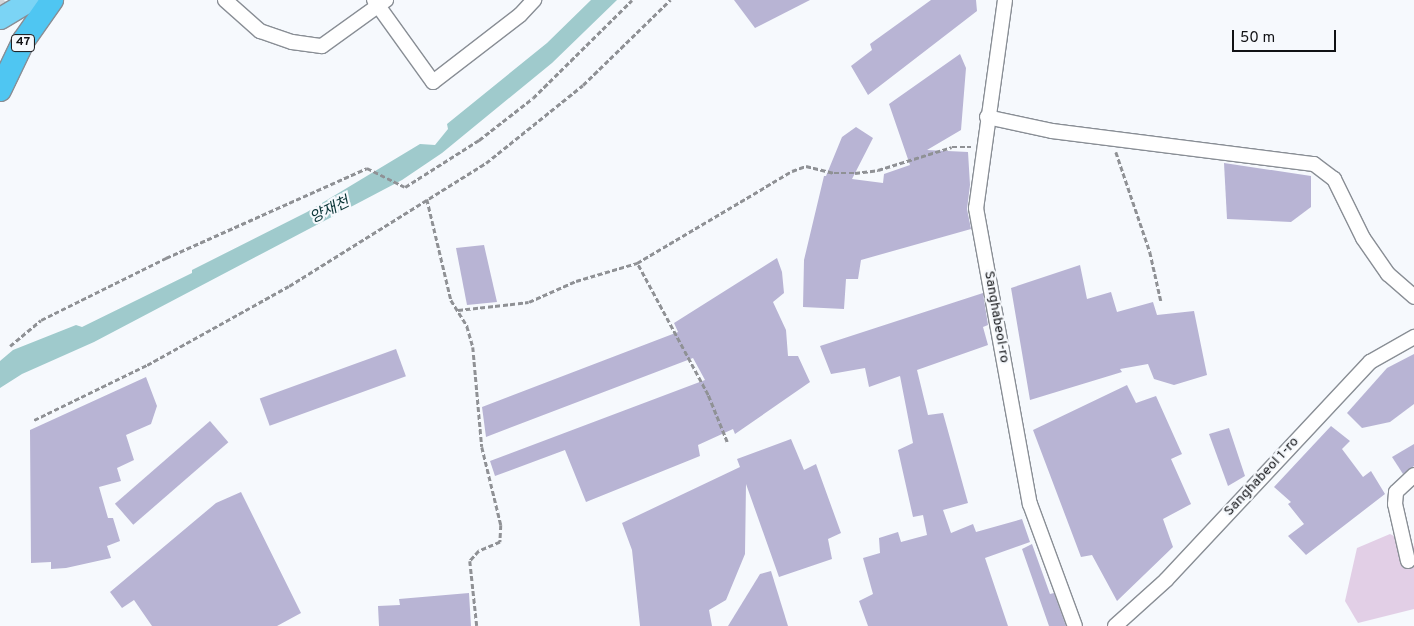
<!DOCTYPE html>
<html>
<head>
<meta charset="utf-8">
<style>
  body { margin:0 }
  #map { position:relative; width:1414px; height:626px; overflow:hidden; background:#f6f9fd; font-family:Overpass,"Noto Sans KR",sans-serif }
  div>[style] { position:absolute }
  [style*='--x'] { left:calc(var(--x)*1px); top:calc(var(--y)*1px); width:calc(var(--w)*1px); rotate:calc(var(--a)*1deg) }
  .green>* { inset:0; background:#e2cfe6 }
  .water>* { inset:0; background:#9fcacc }
  .building>* { inset:0; background:#b8b4d4; transform-origin:0 0 }
  .tertiary-tunnel>* { height:18px; margin-top:-9px; transform-origin:0; background:repeating-linear-gradient(90deg,#d4d6da 0 18px,transparent 0 27px) }
  .path>* { height:2.5px; margin-top:-1.25px; transform-origin:0; background:repeating-linear-gradient(90deg,#8f9195 0 5px,transparent 0 7.5px) }
  .roads { filter:drop-shadow(1px 0 #898e95) drop-shadow(-1px 0 #898e95) drop-shadow(0 1px #898e95) drop-shadow(0 -1px #898e95) }
  .minor>* { height:14px; margin:-7px; padding:0 7px; transform-origin:7px; border-radius:7px; background:#fff }
  .primary>* { height:21px; margin:-10.5px; padding:0 10.5px; transform-origin:10.5px; border-radius:10.5px; background:#7bd4f5 }
  .trunk>* { height:22px; margin:-11px; padding:0 11px; transform-origin:11px; border-radius:11px; background:#4fc6f2 }
  span { translate:-50% -50%; white-space:nowrap; text-align:center; line-height:1.15; -webkit-text-stroke:4.5px #f6f9fd; paint-order:stroke }
  .shield-label span { padding:1px 4px; background:#f6f9fd; border:1px solid; border-radius:4px; -webkit-text-stroke-width:0 }
  .shield-label { font-size:12px; color:#111215; font-weight:700 }
  .street-label { font-size:14px; color:#111215 }
  .water-label { font-size:15px; color:#053133; font-style:italic }
  .scale { position:absolute; left:1232px; top:30px; width:104px; height:22px; box-sizing:border-box; border:2px solid #111215; border-top:0; padding-left:6px; font-size:15px; line-height:18px; white-space:nowrap; color:#111215; -webkit-text-stroke:4px #f6f9fd; paint-order:stroke }
</style>
</head>
<body>
<div id="map">
  <div class="green">
    <div style="clip-path:polygon(1390px 534px,1414px 546px,1414px 609px,1358px 623px,1345px 601px,1357px 548px)"></div>
  </div>
  <div class="water">
    <div style="clip-path:polygon(591px 0,617px 0,552px 63px,442px 153px,402px 180px,94px 342px,22px 374px,0 388px,0 361px,13px 350px,76px 325px,82px 327px,192px 273px,192px 270px,307px 212px,420px 144px,435px 145px,448px 129px,447px 124px,547px 43px)"></div>
  </div>
  <div class="building">
    <div style="clip-path:polygon(734px 0,810px 0,755px 28px)"></div>
    <div style="clip-path:polygon(931px 0,976px 0,977px 11px,868px 95px,851px 66px,872px 50px,870px 44px)"></div>
    <div style="clip-path:polygon(960px 54px,966px 68px,961px 130px,927px 150px,968px 152px,970px 185px,967px 209px,971px 229px,861px 260px,858px 279px,846px 279px,844px 309px,803px 307px,804px 260px,824px 176px,826px 176px,842px 137px,856px 127px,873px 138px,852px 179px,883px 183px,884px 174px,910px 165px,889px 104px)"></div>
    <div style="clip-path:polygon(1224px 163px,1311px 176px,1311px 207px,1291px 222px,1227px 219px)"></div>
    <div style="clip-path:polygon(484px 245px,497px 302px,467px 305px,456px 248px)"></div>
    <div style="clip-path:polygon(777px 258px,782px 272px,784px 293px,773px 302px,786px 330px,788px 356px,798px 356px,810px 382px,735px 434px,733px 429px,698px 445px,700px 456px,586px 502px,565px 450px,495px 476px,490px 461px,705px 380px,693px 358px,486px 437px,482px 407px,678px 332px,674px 323px)"></div>
    <div style="clip-path:polygon(1080px 265px,1087px 299px,1111px 292px,1117px 312px,1153px 302px,1157px 315px,1194px 311px,1207px 375px,1174px 385px,1154px 379px,1148px 364px,1120px 369px,1122px 372px,1030px 400px,1011px 288px)"></div>
    <div style="clip-path:polygon(983px 293px,988px 325px,983px 327px,988px 345px,917px 370px,928px 415px,943px 413px,968px 503px,943px 510px,951px 533px,973px 524px,976px 532px,1022px 519px,1030px 542px,985px 558px,1008px 626px,868px 626px,859px 601px,873px 594px,863px 558px,880px 553px,879px 538px,898px 532px,901px 542px,927px 535px,923px 515px,913px 517px,898px 450px,913px 443px,900px 376px,869px 387px,865px 368px,831px 374px,820px 346px)"></div>
    <div style="left:396px;top:349px;width:29px;height:145px;rotate:70deg"></div>
    <div style="clip-path:polygon(1414px 354px,1414px 404px,1390px 422px,1362px 428px,1347px 413px,1387px 368px)"></div>
    <div style="clip-path:polygon(146px 377px,157px 406px,151px 424px,126px 435px,134px 460px,117px 468px,121px 481px,99px 487px,108px 518px,113px 518px,120px 541px,107px 546px,111px 558px,66px 568px,51px 569px,51px 562px,31px 563px,30px 430px)"></div>
    <div style="clip-path:polygon(1127px 385px,1136px 403px,1156px 396px,1182px 454px,1171px 459px,1191px 504px,1163px 519px,1173px 547px,1117px 601px,1092px 555px,1081px 557px,1033px 430px)"></div>
    <div style="left:210px;top:421px;width:28px;height:126px;rotate:49deg"></div>
    <div style="clip-path:polygon(1331px 426px,1350px 441px,1342px 449px,1363px 477px,1371px 471px,1385px 494px,1306px 555px,1288px 536px,1304px 524px,1288px 504px,1291px 502px,1274px 487px)"></div>
    <div style="clip-path:polygon(1229px 428px,1245px 476px,1228px 486px,1209px 434px)"></div>
    <div style="clip-path:polygon(791px 439px,804px 470px,816px 464px,841px 533px,828px 539px,832px 559px,779px 577px,746px 484px,745px 554px,726px 600px,709px 610px,712px 626px,640px 626px,632px 550px,622px 523px,740px 467px,737px 459px)"></div>
    <div style="clip-path:polygon(1414px 444px,1414px 466px,1403px 474px,1392px 457px)"></div>
    <div style="clip-path:polygon(241px 492px,301px 613px,277px 626px,152px 626px,134px 600px,122px 608px,110px 592px,216px 503px)"></div>
    <div style="clip-path:polygon(1032px 544px,1050px 594px,1054px 593px,1066px 626px,1049px 626px,1022px 549px)"></div>
    <div style="clip-path:polygon(771px 571px,788px 626px,728px 626px,760px 574px)"></div>
    <div style="clip-path:polygon(469px 593px,471px 626px,379px 626px,378px 606px,400px 605px,399px 599px)"></div>
  </div>
  <div class="tertiary-tunnel">
    <div style="--x:0;--y:6;--w:7;--a:-56"></div>
  </div>
  <div class="path">
    <div style="--x:1116;--y:152;--w:106;--a:71.2"></div>
    <div style="--x:1150;--y:252;--w:50;--a:77.3"></div>
    <div style="--x:427;--y:199;--w:104;--a:76.6"></div>
    <div style="--x:451;--y:300;--w:31;--a:58"></div>
    <div style="--x:467;--y:326;--w:22;--a:74"></div>
    <div style="--x:473;--y:347;--w:100;--a:84.9"></div>
    <div style="--x:482;--y:447;--w:80;--a:76.3"></div>
    <div style="--x:501;--y:525;--w:17;--a:93"></div>
    <div style="--x:500;--y:542;--w:23;--a:157"></div>
    <div style="--x:479;--y:551;--w:13;--a:132"></div>
    <div style="--x:470;--y:561;--w:65;--a:83.9"></div>
    <div style="--x:458;--y:310;--w:71;--a:-6.4"></div>
    <div style="--x:529;--y:302;--w:51;--a:-24.1"></div>
    <div style="--x:576;--y:281;--w:64;--a:-16.4"></div>
    <div style="--x:10;--y:346;--w:40;--a:-40"></div>
    <div style="--x:41;--y:320;--w:140;--a:-26.4"></div>
    <div style="--x:166;--y:258;--w:220;--a:-24.1"></div>
    <div style="--x:367;--y:168;--w:42;--a:26.6"></div>
    <div style="--x:405;--y:187;--w:88;--a:-32.4"></div>
    <div style="--x:479;--y:140;--w:68;--a:-37.9"></div>
    <div style="--x:533;--y:98;--w:139;--a:-44.7"></div>
    <div style="--x:34;--y:420;--w:126;--a:-26"></div>
    <div style="--x:147;--y:365;--w:162;--a:-29.1"></div>
    <div style="--x:289;--y:286;--w:232;--a:-32"></div>
    <div style="--x:486;--y:163;--w:124;--a:-38.8"></div>
    <div style="--x:583;--y:85;--w:122;--a:-44.3"></div>
    <div style="--x:727;--y:442;--w:51;--a:-112"></div>
    <div style="--x:708;--y:395;--w:150;--a:-118.3"></div>
    <div style="--x:637;--y:263;--w:180;--a:-30.7"></div>
    <div style="--x:792;--y:171;--w:15;--a:-20"></div>
    <div style="--x:806;--y:166;--w:29;--a:14"></div>
    <div style="--x:834;--y:173;--w:21;--a:0"></div>
    <div style="--x:855;--y:173;--w:23;--a:-7"></div>
    <div style="--x:878;--y:170;--w:77;--a:-17.3"></div>
    <div style="--x:952;--y:147;--w:19;--a:0"></div>
  </div>
  <div class="roads">
    <div class="minor">
      <div style="--x:225;--y:0;--w:47;--a:41.5"></div>
      <div style="--x:260;--y:31;--w:34;--a:19"></div>
      <div style="--x:292;--y:42;--w:30;--a:8"></div>
      <div style="--x:322;--y:46;--w:79;--a:-35.7"></div>
      <div style="--x:374;--y:0;--w:101;--a:54.3"></div>
      <div style="--x:433;--y:82;--w:110;--a:-37.6"></div>
      <div style="--x:520;--y:15;--w:21;--a:-47"></div>
      <div style="--x:1005;--y:0;--w:210;--a:97.9"></div>
      <div style="--x:976;--y:208;--w:301;--a:79.7"></div>
      <div style="--x:1030;--y:504;--w:130;--a:69.8"></div>
      <div style="--x:987;--y:117;--w:66;--a:12.2"></div>
      <div style="--x:1052;--y:131;--w:264;--a:7.2"></div>
      <div style="--x:1314;--y:164;--w:25;--a:37"></div>
      <div style="--x:1334;--y:179;--w:66;--a:63.8"></div>
      <div style="--x:1363;--y:238;--w:44;--a:55.2"></div>
      <div style="--x:1388;--y:274;--w:35;--a:41"></div>
      <div style="--x:1408;--y:561;--w:58;--a:-102.8"></div>
      <div style="--x:1395;--y:504;--w:12;--a:-85"></div>
      <div style="--x:1396;--y:492;--w:25;--a:-43"></div>
      <div style="--x:1115;--y:626;--w:69;--a:-42"></div>
      <div style="--x:1166;--y:580;--w:299;--a:-46.9"></div>
      <div style="--x:1370;--y:362;--w:51;--a:-29.6"></div>
    </div>
    <div class="primary">
      <div style="--x:0;--y:18;--w:35;--a:-31"></div>
    </div>
    <div class="trunk">
      <div style="--x:0;--y:90;--w:55;--a:-64.4"></div>
      <div style="--x:24;--y:40;--w:49;--a:-55"></div>
    </div>
  </div>
  <div class="shield-label">
    <span style="left:23px;top:43px">47</span>
  </div>
  <div class="street-label">
    <span style="left:996px;top:317px;rotate:80deg">Sanghabeol-ro</span>
    <span style="left:1262px;top:477px;rotate:-47deg">Sanghabeol 1-ro</span>
  </div>
  <div class="water-label">
    <span style="left:330px;top:211px;rotate:-26deg">양재천</span>
  </div>
  <div class="scale">50 m</div>
</div>
</body>
</html>
